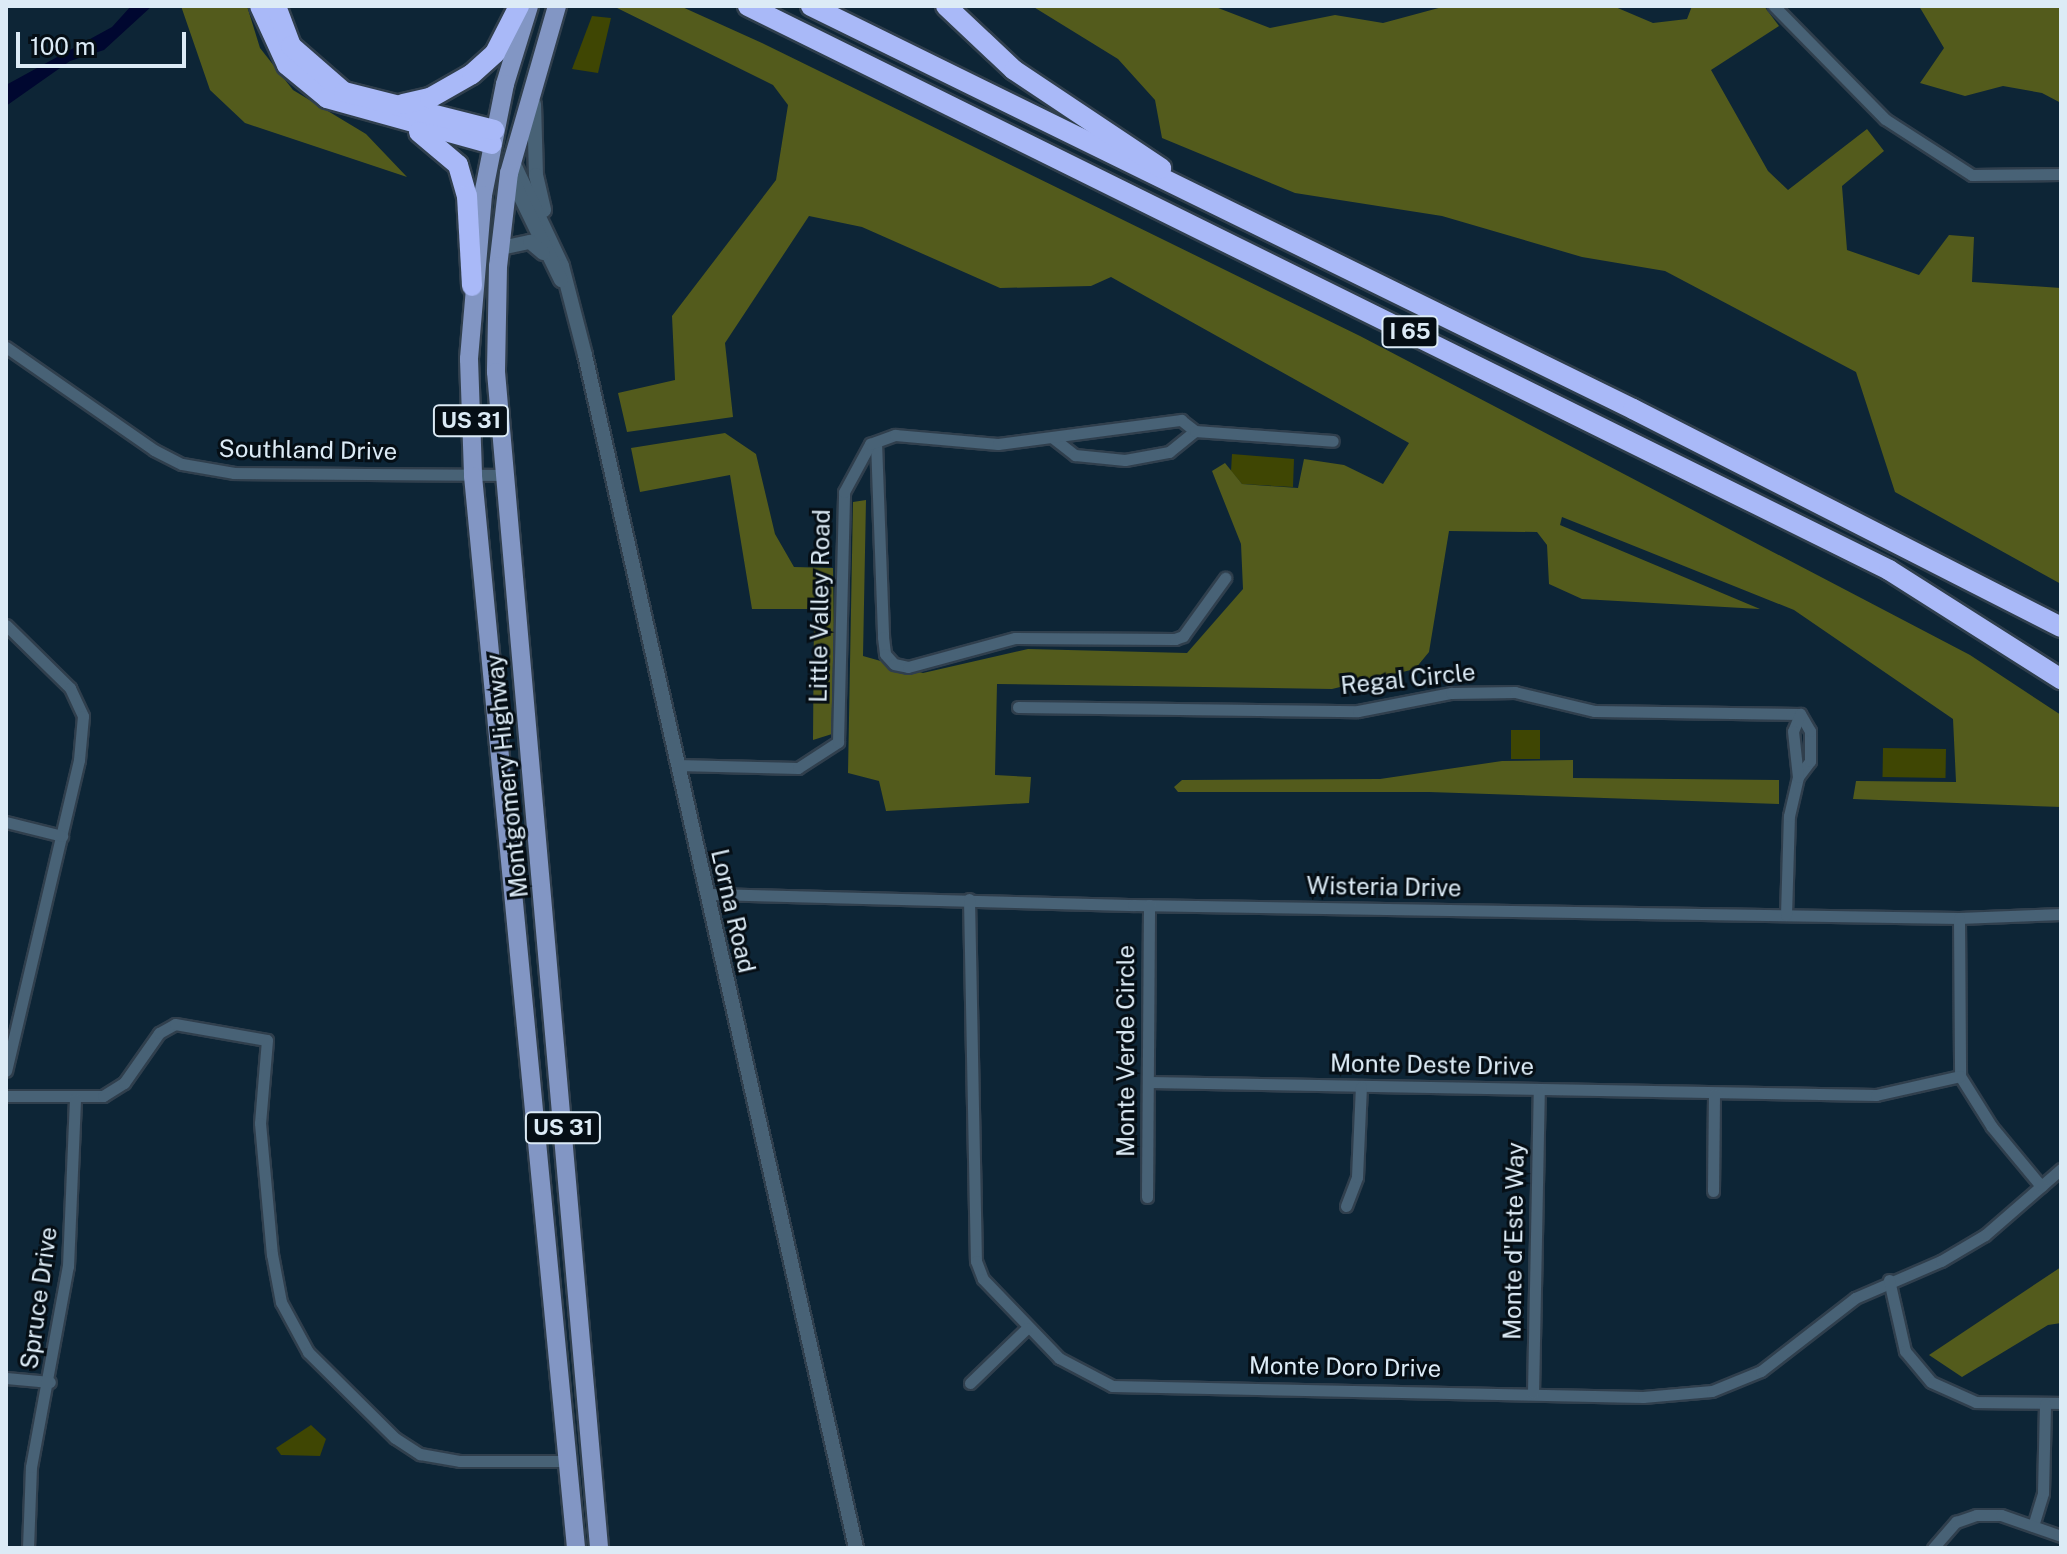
<!DOCTYPE html>
<html>
<head>
<meta charset="utf-8">
<style>
  body { margin:0 }
  #map { position:relative; width:2067px; height:1554px; overflow:hidden; background:#0d2536; font-family:"Public Sans",sans-serif }
  div>[style] { position:absolute }
  [style*='--x'] { left:calc(var(--x)*1px); top:calc(var(--y)*1px); width:calc(var(--w)*1px); rotate:calc(var(--a)*1deg) }
  .green>* { inset:0; background:#3f4603; transform-origin:0 0 }
  .forest>* { inset:0; background:#535b1c }
  .water>* { inset:0; background:#000730 }
  .roads { filter:drop-shadow(2px 0 #303f4d) drop-shadow(-2px 0 #303f4d) drop-shadow(0 2px #303f4d) drop-shadow(0 -2px #303f4d) }
  .minor>* { height:11px; margin:-5.5px; padding:0 5.5px; transform-origin:5.5px; border-radius:5.5px; background:#486276 }
  .tertiary>* { height:14px; margin:-7px; padding:0 7px; transform-origin:7px; border-radius:7px; background:#486276 }
  .primary>* { height:18px; margin:-9px; padding:0 9px; transform-origin:9px; border-radius:9px; background:#8296c4 }
  .motorway>* { height:20px; margin:-10px; padding:0 10px; transform-origin:10px; border-radius:10px; background:#a9b9f8 }
  span { translate:-50% -50%; white-space:nowrap; text-align:center; line-height:1.15; -webkit-text-stroke:6px #050e15; paint-order:stroke }
  .shield-label span { padding:2px 6px; background:#050e15; border:2px solid; border-radius:6px; -webkit-text-stroke-width:0 }
  .shield-label { font-size:22px; color:#dcebf6; font-weight:700 }
  .street-label { font-size:24px; color:#dcebf6 }
  .frame { position:absolute; inset:0; border:8px solid #dcebf6; pointer-events:none }
  .scale { position:absolute; left:16px; top:32px; width:170px; height:36px; box-sizing:border-box; border:4px solid #dcebf6; border-top:0; padding-left:10px; font-size:24px; line-height:28px; white-space:nowrap; color:#dcebf6; -webkit-text-stroke:6px #050e15; paint-order:stroke }
</style>
</head>
<body>
<div id="map">
  <div class="green">
    <div style="clip-path:polygon(592px 16px,611px 18px,598px 73px,572px 69px)"></div>
    <div style="clip-path:polygon(1232px 454px,1294px 459px,1293px 487px,1242px 484px,1231px 471px)"></div>
    <div style="left:1511px;top:730px;width:29px;height:29px"></div>
    <div style="left:1883px;top:748px;width:63px;height:29px;rotate:1deg"></div>
    <div style="clip-path:polygon(311px 1425px,326px 1439px,320px 1456px,281px 1455px,276px 1448px)"></div>
  </div>
  <div class="forest">
    <div style="clip-path:polygon(181px 6px,247px 6px,260px 48px,293px 90px,366px 134px,407px 177px,245px 123px,210px 90px)"></div>
    <div style="clip-path:polygon(613px 6px,680px 6px,762px 43px,1360px 336px,1970px 655px,2061px 715px,2061px 807px,1853px 799px,1856px 781px,1956px 782px,1953px 719px,1794px 610px,1562px 517px,1560px 525px,1760px 609px,1582px 599px,1549px 584px,1547px 545px,1537px 532px,1449px 531px,1429px 652px,1415px 669px,1332px 689px,997px 684px,995px 775px,1031px 777px,1029px 803px,886px 811px,879px 781px,848px 773px,853px 502px,866px 500px,863px 656px,923px 673px,1028px 649px,1187px 653px,1243px 589px,1241px 544px,1212px 471px,1225px 463px,1242px 484px,1298px 488px,1304px 459px,1344px 465px,1383px 484px,1409px 443px,1111px 277px,1091px 286px,1000px 288px,862px 227px,809px 216px,725px 343px,733px 417px,627px 432px,618px 393px,675px 380px,672px 316px,776px 180px,788px 105px,773px 85px)"></div>
    <div style="clip-path:polygon(1032px 6px,1213px 6px,1270px 28px,1335px 15px,1383px 23px,1446px 6px,1613px 6px,1653px 23px,1687px 19px,1692px 6px,1764px 6px,1779px 26px,1711px 70px,1768px 171px,1788px 190px,1867px 129px,1884px 151px,1842px 186px,1847px 250px,1919px 275px,1949px 235px,1974px 237px,1972px 282px,2061px 288px,2061px 584px,1895px 492px,1856px 372px,1665px 271px,1582px 257px,1442px 216px,1295px 193px,1162px 138px,1155px 100px,1118px 59px)"></div>
    <div style="clip-path:polygon(1919px 6px,2061px 6px,2061px 103px,2042px 93px,2003px 86px,1965px 96px,1920px 83px,1944px 48px)"></div>
    <div style="clip-path:polygon(725px 433px,756px 454px,775px 534px,794px 567px,833px 568px,835px 710px,832px 734px,813px 740px,814px 609px,752px 609px,730px 475px,640px 492px,631px 448px)"></div>
    <div style="clip-path:polygon(1573px 760px,1573px 778px,1779px 780px,1779px 804px,1429px 792px,1178px 792px,1174px 787px,1182px 780px,1380px 779px,1502px 761px)"></div>
    <div style="clip-path:polygon(2061px 1267px,2061px 1323px,2048px 1325px,1962px 1377px,1929px 1355px)"></div>
  </div>
  <div class="water">
    <div style="clip-path:polygon(131px 6px,152px 6px,104px 50px,70px 61px,6px 106px,6px 85px,112px 27px)"></div>
  </div>
  <div class="roads">
    <div class="minor">
      <div style="--x:1774;--y:6;--w:158;--a:45.5"></div>
      <div style="--x:1885;--y:119;--w:103;--a:32.8"></div>
      <div style="--x:1972;--y:175;--w:89;--a:-0.6"></div>
      <div style="--x:6;--y:347;--w:180;--a:34.8"></div>
      <div style="--x:154;--y:450;--w:31;--a:27"></div>
      <div style="--x:182;--y:464;--w:53;--a:9.8"></div>
      <div style="--x:234;--y:473;--w:267;--a:0.4"></div>
      <div style="--x:1053;--y:438;--w:28;--a:38"></div>
      <div style="--x:1075;--y:455;--w:50;--a:5.7"></div>
      <div style="--x:1125;--y:460;--w:45;--a:-10.3"></div>
      <div style="--x:1169;--y:452;--w:33;--a:-39"></div>
      <div style="--x:876;--y:442;--w:195;--a:87.9"></div>
      <div style="--x:883;--y:637;--w:17;--a:83"></div>
      <div style="--x:885;--y:654;--w:13;--a:48"></div>
      <div style="--x:894;--y:664;--w:14;--a:12"></div>
      <div style="--x:908;--y:667;--w:111;--a:-15.2"></div>
      <div style="--x:1015;--y:638;--w:160;--a:0.4"></div>
      <div style="--x:1175;--y:639;--w:9;--a:-21"></div>
      <div style="--x:1183;--y:636;--w:72;--a:-54.1"></div>
      <div style="--x:6;--y:625;--w:90;--a:44.5"></div>
      <div style="--x:70;--y:688;--w:31;--a:65"></div>
      <div style="--x:83;--y:716;--w:44;--a:95.2"></div>
      <div style="--x:79;--y:760;--w:319;--a:103.2"></div>
      <div style="--x:1018;--y:707;--w:340;--a:0.7"></div>
      <div style="--x:1358;--y:711;--w:95;--a:-11"></div>
      <div style="--x:1451;--y:693;--w:64;--a:-0.9"></div>
      <div style="--x:1515;--y:692;--w:81;--a:13.5"></div>
      <div style="--x:1594;--y:711;--w:206;--a:0.8"></div>
      <div style="--x:677;--y:765;--w:121;--a:1.4"></div>
      <div style="--x:798;--y:768;--w:48;--a:-33"></div>
      <div style="--x:838;--y:742;--w:250;--a:-88.6"></div>
      <div style="--x:844;--y:492;--w:55;--a:-61.6"></div>
      <div style="--x:870;--y:444;--w:27;--a:-20"></div>
      <div style="--x:895;--y:435;--w:103;--a:5"></div>
      <div style="--x:998;--y:444;--w:185;--a:-7.5"></div>
      <div style="--x:1181;--y:420;--w:18;--a:38"></div>
      <div style="--x:1195;--y:431;--w:138;--a:4.1"></div>
      <div style="--x:6;--y:822;--w:58;--a:14"></div>
      <div style="--x:707;--y:894;--w:426;--a:1.5"></div>
      <div style="--x:1133;--y:905;--w:826;--a:0.9"></div>
      <div style="--x:1959;--y:918;--w:102;--a:-2.2"></div>
      <div style="--x:969;--y:899;--w:362;--a:88.9"></div>
      <div style="--x:976;--y:1261;--w:19;--a:69"></div>
      <div style="--x:983;--y:1279;--w:110;--a:46.1"></div>
      <div style="--x:1059;--y:1358;--w:60;--a:27.8"></div>
      <div style="--x:1112;--y:1386;--w:531;--a:1.19"></div>
      <div style="--x:1643;--y:1397;--w:69;--a:-5"></div>
      <div style="--x:1712;--y:1391;--w:53;--a:-22.2"></div>
      <div style="--x:1761;--y:1371;--w:119;--a:-37.8"></div>
      <div style="--x:1855;--y:1298;--w:94;--a:-23.3"></div>
      <div style="--x:1941;--y:1261;--w:51;--a:-30.6"></div>
      <div style="--x:1985;--y:1235;--w:101;--a:-41"></div>
      <div style="--x:1786;--y:915;--w:99;--a:-88.3"></div>
      <div style="--x:1789;--y:816;--w:40;--a:-77"></div>
      <div style="--x:1798;--y:777;--w:20;--a:-53"></div>
      <div style="--x:1810;--y:761;--w:30;--a:-90"></div>
      <div style="--x:1810;--y:731;--w:20;--a:-120"></div>
      <div style="--x:1800;--y:714;--w:18;--a:112"></div>
      <div style="--x:1793;--y:731;--w:46;--a:83.8"></div>
      <div style="--x:1959;--y:918;--w:158;--a:89.6"></div>
      <div style="--x:1960;--y:1076;--w:60;--a:57.9"></div>
      <div style="--x:1992;--y:1127;--w:77;--a:50.3"></div>
      <div style="--x:1149;--y:1082;--w:727;--a:1.02"></div>
      <div style="--x:1876;--y:1095;--w:86;--a:-12.7"></div>
      <div style="--x:6;--y:1096;--w:97;--a:0"></div>
      <div style="--x:103;--y:1096;--w:25;--a:-32"></div>
      <div style="--x:124;--y:1083;--w:61;--a:-55"></div>
      <div style="--x:159;--y:1033;--w:18;--a:-29"></div>
      <div style="--x:175;--y:1024;--w:93;--a:9.9"></div>
      <div style="--x:267;--y:1040;--w:83;--a:94.8"></div>
      <div style="--x:260;--y:1123;--w:132;--a:84.8"></div>
      <div style="--x:272;--y:1254;--w:49;--a:79.4"></div>
      <div style="--x:281;--y:1302;--w:57;--a:61.6"></div>
      <div style="--x:308;--y:1352;--w:122;--a:44.7"></div>
      <div style="--x:395;--y:1438;--w:30;--a:33"></div>
      <div style="--x:420;--y:1454;--w:41;--a:9.9"></div>
      <div style="--x:460;--y:1461;--w:109;--a:0"></div>
      <div style="--x:1713;--y:1191;--w:97;--a:-89.4"></div>
      <div style="--x:1147;--y:1197;--w:292;--a:-89.6"></div>
      <div style="--x:1346;--y:1206;--w:31;--a:-69"></div>
      <div style="--x:1357;--y:1177;--w:90;--a:-87.5"></div>
      <div style="--x:1889;--y:1280;--w:73;--a:77.3"></div>
      <div style="--x:1905;--y:1351;--w:40;--a:50"></div>
      <div style="--x:1931;--y:1382;--w:49;--a:24"></div>
      <div style="--x:1976;--y:1402;--w:85;--a:0.7"></div>
      <div style="--x:6;--y:1378;--w:44;--a:5.2"></div>
      <div style="--x:970;--y:1383;--w:79;--a:-44"></div>
      <div style="--x:1533;--y:1393;--w:304;--a:-88.9"></div>
      <div style="--x:2033;--y:1526;--w:34;--a:-73"></div>
      <div style="--x:2043;--y:1493;--w:89;--a:-88.7"></div>
      <div style="--x:28;--y:1548;--w:81;--a:-87.9"></div>
      <div style="--x:31;--y:1467;--w:204;--a:-79.6"></div>
      <div style="--x:68;--y:1266;--w:167;--a:-87.6"></div>
      <div style="--x:1933;--y:1548;--w:35;--a:-49"></div>
      <div style="--x:1956;--y:1522;--w:21;--a:-19"></div>
      <div style="--x:1976;--y:1515;--w:25;--a:0"></div>
      <div style="--x:2001;--y:1515;--w:64;--a:19.3"></div>
    </div>
    <div class="tertiary">
      <div style="--x:534;--y:104;--w:71;--a:88.4"></div>
      <div style="--x:536;--y:175;--w:36;--a:77"></div>
      <div style="--x:512;--y:160;--w:117;--a:64.7"></div>
      <div style="--x:562;--y:266;--w:92;--a:75.5"></div>
      <div style="--x:585;--y:355;--w:1223;--a:77.2"></div>
      <div style="--x:509;--y:173;--w:119;--a:64.1"></div>
      <div style="--x:501;--y:248;--w:30;--a:-12"></div>
      <div style="--x:530;--y:242;--w:17;--a:40"></div>
    </div>
    <div class="primary">
      <div style="--x:529;--y:6;--w:82;--a:107.1"></div>
      <div style="--x:505;--y:84;--w:113;--a:101.2"></div>
      <div style="--x:483;--y:195;--w:165;--a:94.9"></div>
      <div style="--x:469;--y:359;--w:117;--a:88"></div>
      <div style="--x:473;--y:476;--w:1077;--a:84.51"></div>
      <div style="--x:557;--y:6;--w:174;--a:106"></div>
      <div style="--x:509;--y:173;--w:94;--a:96.7"></div>
      <div style="--x:498;--y:266;--w:106;--a:91.1"></div>
      <div style="--x:496;--y:372;--w:1181;--a:84.99"></div>
    </div>
    <div class="motorway">
      <div style="--x:260;--y:6;--w:65;--a:65.4"></div>
      <div style="--x:287;--y:65;--w:52;--a:39.5"></div>
      <div style="--x:327;--y:98;--w:171;--a:15.6"></div>
      <div style="--x:276;--y:6;--w:43;--a:69.4"></div>
      <div style="--x:291;--y:46;--w:70;--a:41"></div>
      <div style="--x:344;--y:92;--w:155;--a:14.2"></div>
      <div style="--x:748;--y:6;--w:1273;--a:26.3"></div>
      <div style="--x:1889;--y:570;--w:204;--a:32.4"></div>
      <div style="--x:811;--y:6;--w:915;--a:26.12"></div>
      <div style="--x:1633;--y:409;--w:480;--a:27"></div>
      <div style="--x:946;--y:6;--w:93;--a:43.3"></div>
      <div style="--x:1014;--y:70;--w:177;--a:33.7"></div>
      <div style="--x:403;--y:104;--w:28;--a:-13"></div>
      <div style="--x:430;--y:98;--w:48;--a:-29.7"></div>
      <div style="--x:472;--y:74;--w:31;--a:-42"></div>
      <div style="--x:495;--y:53;--w:53;--a:-62.9"></div>
      <div style="--x:419;--y:132;--w:51;--a:40.2"></div>
      <div style="--x:458;--y:165;--w:32;--a:74"></div>
      <div style="--x:467;--y:196;--w:90;--a:86.8"></div>
    </div>
  </div>
  <div class="shield-label">
    <span style="left:1410px;top:332px">I 65</span>
    <span style="left:471px;top:421px">US 31</span>
    <span style="left:563px;top:1128px">US 31</span>
  </div>
  <div class="street-label">
    <span style="left:308px;top:450px;rotate:1deg">Southland Drive</span>
    <span style="left:820px;top:606px;rotate:-89deg">Little Valley Road</span>
    <span style="left:1408px;top:679px;rotate:-6deg">Regal Circle</span>
    <span style="left:507px;top:776px;rotate:-96deg">Montgomery Highway</span>
    <span style="left:1384px;top:887px;rotate:1deg">Wisteria Drive</span>
    <span style="left:733px;top:911px;rotate:77deg">Lorna Road</span>
    <span style="left:1126px;top:1051px;rotate:-90deg">Monte Verde Circle</span>
    <span style="left:1432px;top:1065px;rotate:1deg">Monte Deste Drive</span>
    <span style="left:1514px;top:1241px;rotate:-89deg">Monte d'Este Way</span>
    <span style="left:39px;top:1298px;rotate:-82deg">Spruce Drive</span>
    <span style="left:1345px;top:1367px;rotate:1deg">Monte Doro Drive</span>
  </div>
  <div class="frame"></div>
  <div class="scale">100 m</div>
</div>
</body>
</html>
